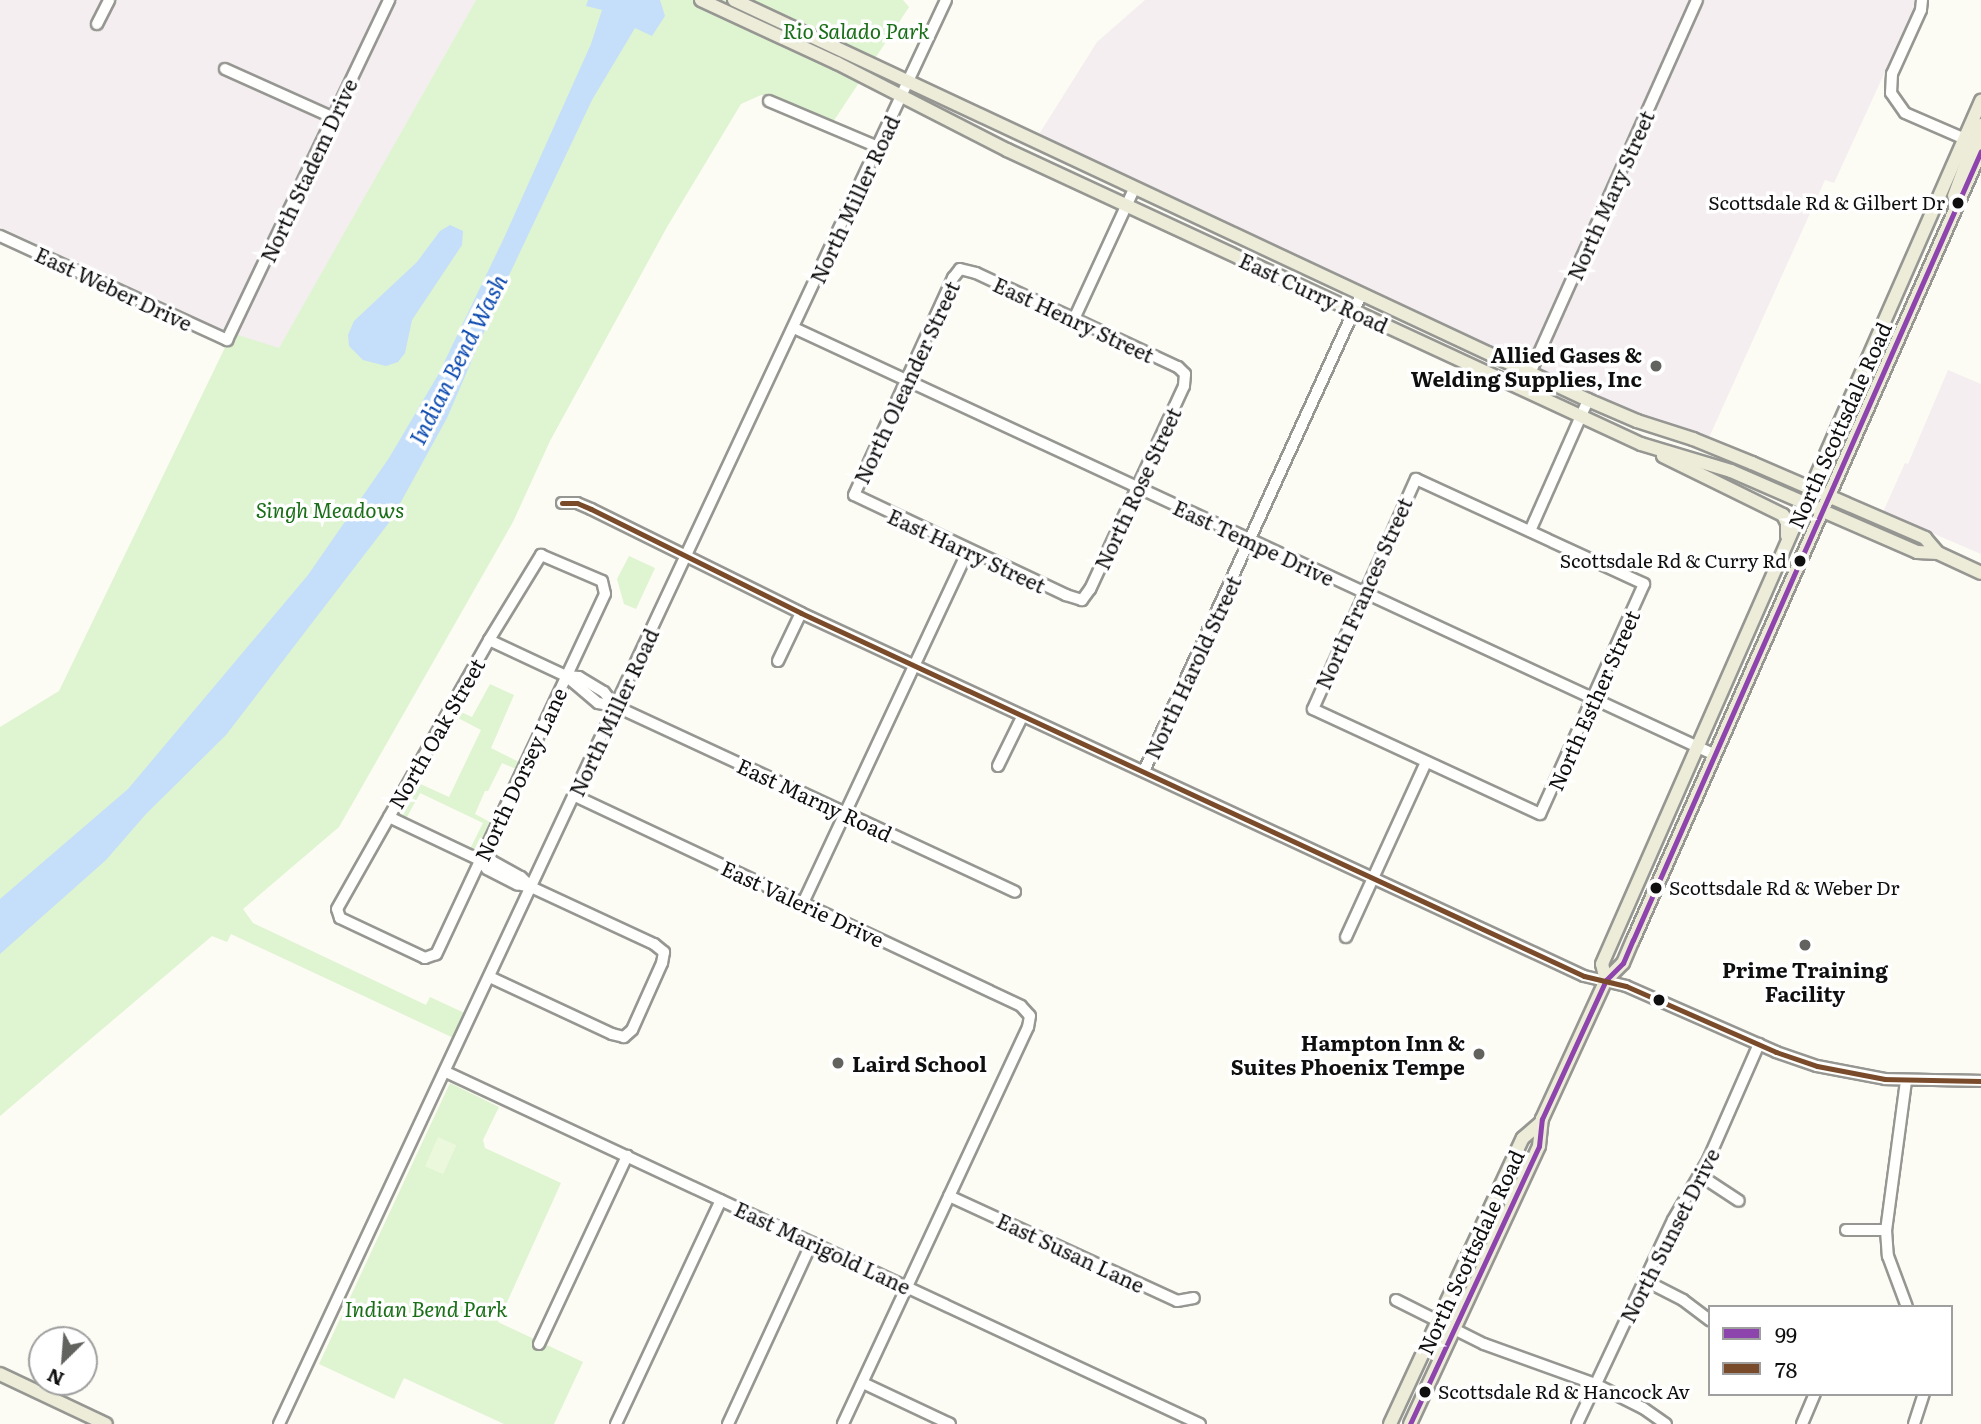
<!DOCTYPE html>
<html>
<head>
<meta charset="utf-8">
<style>
  body { margin:0 }
  #map { position:relative; width:1981px; height:1424px; overflow:hidden; background:#fcfcf4; font-family:Literata,serif }
  div>[style] { position:absolute }
  [style*='--x'] { left:calc(var(--x)*1px); top:calc(var(--y)*1px); width:calc(var(--w)*1px); rotate:calc(var(--a)*1deg) }
  .industrial>* { inset:0; background:#f4eef0 }
  .green>* { inset:0; background:#dff4d1 }
  .pitch>* { inset:0; background:#ebf8dc; transform-origin:0 0 }
  .water>* { inset:0; background:#c5defa }
  .roads { filter:drop-shadow(2px 0 #969692) drop-shadow(-2px 0 #969692) drop-shadow(0 2px #969692) drop-shadow(0 -2px #969692) }
  .minor>* { height:10px; margin:-5px; padding:0 5px; transform-origin:5px; border-radius:5px; background:#fffffd }
  .major>* { height:12px; margin:-6px; padding:0 6px; transform-origin:6px; border-radius:6px; background:#edecd9 }
  .bus-1>* { height:5px; margin:-2.5px; padding:0 2.5px; transform-origin:2.5px; border-radius:2.5px; background:#8e44ad }
  .bus-2>* { height:5px; margin:-2.5px; padding:0 2.5px; transform-origin:2.5px; border-radius:2.5px; background:#7a4b2a }
  .dots>* { width:19px; height:19px; translate:-50% -50%; box-sizing:border-box; border:4px solid #fff; border-radius:50% }
  span { translate:-50% -50%; white-space:nowrap; text-align:center; line-height:1.15; -webkit-text-stroke:7px #fff; paint-order:stroke }
  .bus-label { font-size:19px; color:#0f0f0f }
  .right { translate:-100% -50%; text-align:right }
  .left { translate:0 -50%; text-align:left }
  .park-label { font-size:21px; color:#196e17; font-style:italic }
  .street-label { font-size:21px; color:#0f0f0f }
  .poi-label { font-size:21px; color:#0f0f0f; font-weight:700 }
  .water-label { font-size:23px; color:#0948af; font-style:italic }
  .legend { position:absolute; left:1708px; top:1305px; width:245px; height:91px; box-sizing:border-box; background:#fff; border:2px solid #9f9f9f; margin:0; padding:9px 12px; list-style:none; font-size:21px; color:#0f0f0f }
  .legend li { display:flex; align-items:center; gap:14px; height:35px }
  .legend b { width:35px; border:2px solid #9f9f9f }
  .north { position:absolute; left:28px; top:1326px; width:70px; height:70px; box-sizing:border-box; background:#fff; border:2px solid #9f9f9f; border-radius:50%; rotate:205deg; font-size:19px; font-weight:700; line-height:28px; text-align:center; color:#0f0f0f }
  .north::after { content:''; display:block; margin:auto; width:24px; height:32px; background:#62625f; clip-path:polygon(50% 0,100% 100%,50% 72%,0 100%) }
</style>
</head>
<body>
<div id="map">
  <div class="industrial">
    <div style="clip-path:polygon(0 0,476px 0,279px 349px,218px 329px,0 227px)"></div>
    <div style="clip-path:polygon(1145px 0,1918px 0,1834px 183px,1825px 180px,1707px 442px,1573px 387px,1036px 139px,1097px 42px)"></div>
    <div style="clip-path:polygon(1948px 370px,1981px 384px,1981px 554px,1883px 512px,1905px 463px,1908px 464px)"></div>
  </div>
  <div class="green">
    <div style="clip-path:polygon(476px 0,903px 0,909px 7px,833px 122px,771px 96px,761px 95px,741px 104px,667px 227px,550px 441px,513px 522px,339px 827px,243px 909px,253px 923px,426px 1005px,430px 997px,471px 1016px,460px 1041px,231px 934px,227px 942px,212px 936px,0 1116px,0 727px,59px 691px,232px 333px,279px 348px)"></div>
    <div style="clip-path:polygon(629px 556px,655px 568px,636px 609px,624px 604px,617px 579px)"></div>
    <div style="clip-path:polygon(490px 684px,514px 695px,491px 748px,519px 762px,516px 769px,502px 763px,488px 791px,485px 791px,475px 814px,490px 822px,478px 849px,474px 850px,470px 849px,483px 823px,420px 793px,406px 819px,399px 812px,416px 782px,449px 797px,481px 730px,458px 718px,456px 724px,451px 722px,457px 710px,472px 717px)"></div>
    <div style="clip-path:polygon(450px 1083px,499px 1107px,483px 1140px,485px 1148px,561px 1183px,498px 1322px,583px 1362px,554px 1424px,504px 1424px,404px 1378px,394px 1399px,319px 1364px)"></div>
  </div>
  <div class="pitch">
    <div style="left:438px;top:1137px;width:20px;height:32px;rotate:24deg"></div>
  </div>
  <div class="water">
    <div style="clip-path:polygon(588px 0,660px 0,665px 16px,652px 36px,635px 28px,592px 100px,503px 288px,447px 418px,391px 520px,226px 735px,146px 814px,106px 860px,0 954px,0 899px,128px 789px,308px 575px,389px 458px,438px 375px,504px 238px,591px 44px,602px 10px,586px 6px)"></div>
    <div style="clip-path:polygon(450px 225px,463px 231px,462px 245px,412px 320px,405px 353px,398px 362px,386px 366px,363px 360px,349px 346px,348px 335px,354px 321px,417px 262px,440px 231px)"></div>
  </div>
  <div class="roads">
    <div class="minor">
      <div style="--x:1922;--y:0;--w:10;--a:96"></div>
      <div style="--x:1921;--y:10;--w:70;--a:114.4"></div>
      <div style="--x:1892;--y:74;--w:19;--a:93"></div>
      <div style="--x:1891;--y:93;--w:24;--a:55"></div>
      <div style="--x:1905;--y:113;--w:65;--a:23.4"></div>
      <div style="--x:97;--y:24;--w:27;--a:-63"></div>
      <div style="--x:225;--y:69;--w:117;--a:24.2"></div>
      <div style="--x:769;--y:101;--w:118;--a:22.9"></div>
      <div style="--x:0;--y:236;--w:250;--a:24.6"></div>
      <div style="--x:227;--y:340;--w:377;--a:-64.5"></div>
      <div style="--x:960;--y:269;--w:16;--a:14"></div>
      <div style="--x:976;--y:273;--w:223;--a:25"></div>
      <div style="--x:1178;--y:367;--w:10;--a:45"></div>
      <div style="--x:1185;--y:374;--w:12;--a:95"></div>
      <div style="--x:1184;--y:386;--w:224;--a:114.8"></div>
      <div style="--x:1090;--y:589;--w:14;--a:126"></div>
      <div style="--x:1082;--y:600;--w:17;--a:-163"></div>
      <div style="--x:1066;--y:595;--w:234;--a:-154.7"></div>
      <div style="--x:854;--y:495;--w:239;--a:-65.5"></div>
      <div style="--x:953;--y:278;--w:11;--a:-52"></div>
      <div style="--x:1074;--y:319;--w:143;--a:-65.2"></div>
      <div style="--x:794;--y:328;--w:1015;--a:24.87"></div>
      <div style="--x:1523;--y:389;--w:426;--a:-65.9"></div>
      <div style="--x:1416;--y:479;--w:251;--a:24.7"></div>
      <div style="--x:1644;--y:584;--w:252;--a:114.3"></div>
      <div style="--x:1540;--y:814;--w:250;--a:-155.2"></div>
      <div style="--x:1313;--y:709;--w:252;--a:-65.9"></div>
      <div style="--x:562;--y:503;--w:15;--a:0"></div>
      <div style="--x:577;--y:503;--w:15;--a:23"></div>
      <div style="--x:591;--y:509;--w:234;--a:26.3"></div>
      <div style="--x:801;--y:613;--w:863;--a:24.87"></div>
      <div style="--x:1584;--y:976;--w:43;--a:13.4"></div>
      <div style="--x:1626;--y:986;--w:164;--a:23.7"></div>
      <div style="--x:1776;--y:1052;--w:43;--a:18.9"></div>
      <div style="--x:1817;--y:1066;--w:69;--a:10.8"></div>
      <div style="--x:1885;--y:1079;--w:96;--a:1.2"></div>
      <div style="--x:1530;--y:531;--w:143;--a:-66.1"></div>
      <div style="--x:541;--y:555;--w:66;--a:23.1"></div>
      <div style="--x:602;--y:581;--w:13;--a:77"></div>
      <div style="--x:605;--y:594;--w:398;--a:115.1"></div>
      <div style="--x:436;--y:954;--w:12;--a:160"></div>
      <div style="--x:425;--y:958;--w:94;--a:-154.8"></div>
      <div style="--x:340;--y:918;--w:9;--a:-108"></div>
      <div style="--x:337;--y:909;--w:309;--a:-60.5"></div>
      <div style="--x:489;--y:640;--w:100;--a:-58.5"></div>
      <div style="--x:489;--y:640;--w:85;--a:25.1"></div>
      <div style="--x:566;--y:676;--w:13;--a:4"></div>
      <div style="--x:579;--y:677;--w:29;--a:31"></div>
      <div style="--x:604;--y:692;--w:18;--a:52"></div>
      <div style="--x:778;--y:661;--w:53;--a:-64.4"></div>
      <div style="--x:566;--y:676;--w:42;--a:40.2"></div>
      <div style="--x:598;--y:703;--w:17;--a:10"></div>
      <div style="--x:615;--y:706;--w:441;--a:24.9"></div>
      <div style="--x:998;--y:766;--w:55;--a:-63.9"></div>
      <div style="--x:1144;--y:771;--w:523;--a:-65.49"></div>
      <div style="--x:573;--y:795;--w:495;--a:25.2"></div>
      <div style="--x:1021;--y:1006;--w:13;--a:48"></div>
      <div style="--x:1030;--y:1016;--w:11;--a:100"></div>
      <div style="--x:1028;--y:1027;--w:438;--a:115"></div>
      <div style="--x:389;--y:817;--w:101;--a:25.3"></div>
      <div style="--x:480;--y:860;--w:12;--a:5"></div>
      <div style="--x:492;--y:861;--w:33;--a:29"></div>
      <div style="--x:521;--y:877;--w:14;--a:45"></div>
      <div style="--x:480;--y:860;--w:11;--a:52"></div>
      <div style="--x:487;--y:869;--w:34;--a:27"></div>
      <div style="--x:517;--y:884;--w:14;--a:12"></div>
      <div style="--x:531;--y:887;--w:136;--a:24.9"></div>
      <div style="--x:654;--y:944;--w:13;--a:39"></div>
      <div style="--x:664;--y:952;--w:11;--a:100"></div>
      <div style="--x:662;--y:963;--w:73;--a:114.1"></div>
      <div style="--x:632;--y:1030;--w:11;--a:139"></div>
      <div style="--x:624;--y:1037;--w:12;--a:-166"></div>
      <div style="--x:612;--y:1034;--w:135;--a:-155"></div>
      <div style="--x:803;--y:903;--w:390;--a:-64.9"></div>
      <div style="--x:1346;--y:937;--w:192;--a:-65.4"></div>
      <div style="--x:446;--y:1072;--w:832;--a:25.03"></div>
      <div style="--x:1906;--y:1081;--w:150;--a:97.6"></div>
      <div style="--x:1886;--y:1230;--w:26;--a:86"></div>
      <div style="--x:1888;--y:1256;--w:54;--a:69.6"></div>
      <div style="--x:1701;--y:1176;--w:45;--a:33.3"></div>
      <div style="--x:949;--y:1196;--w:251;--a:24.7"></div>
      <div style="--x:1177;--y:1301;--w:17;--a:-10"></div>
      <div style="--x:1846;--y:1230;--w:40;--a:0"></div>
      <div style="--x:1644;--y:1280;--w:44;--a:27.1"></div>
      <div style="--x:1683;--y:1300;--w:34;--a:37"></div>
      <div style="--x:1396;--y:1300;--w:98;--a:26.6"></div>
      <div style="--x:1484;--y:1344;--w:118;--a:19.8"></div>
      <div style="--x:1595;--y:1384;--w:54;--a:26.6"></div>
      <div style="--x:1643;--y:1408;--w:28;--a:35"></div>
      <div style="--x:539;--y:1344;--w:208;--a:-64.9"></div>
      <div style="--x:863;--y:1383;--w:96;--a:25.2"></div>
      <div style="--x:279;--y:1424;--w:1572;--a:-64.9"></div>
      <div style="--x:616;--y:1424;--w:247;--a:-64.9"></div>
      <div style="--x:728;--y:1424;--w:200;--a:-65.2"></div>
      <div style="--x:1577;--y:1424;--w:225;--a:-64.8"></div>
      <div style="--x:1673;--y:1220;--w:69;--a:-59.7"></div>
      <div style="--x:1708;--y:1160;--w:127;--a:-66.3"></div>
      <div style="--x:1802;--y:1424;--w:33;--a:-67"></div>
      <div style="--x:1914;--y:1424;--w:32;--a:-72"></div>
    </div>
    <div class="major">
      <div style="--x:701;--y:0;--w:150;--a:24.9"></div>
      <div style="--x:837;--y:63;--w:191;--a:27.1"></div>
      <div style="--x:1007;--y:150;--w:699;--a:24.88"></div>
      <div style="--x:1641;--y:444;--w:94;--a:16.7"></div>
      <div style="--x:1731;--y:471;--w:203;--a:23.5"></div>
      <div style="--x:1917;--y:552;--w:21;--a:3"></div>
      <div style="--x:1938;--y:553;--w:47;--a:24.9"></div>
      <div style="--x:734;--y:0;--w:943;--a:25.1"></div>
      <div style="--x:1588;--y:400;--w:53;--a:23.2"></div>
      <div style="--x:1637;--y:421;--w:59;--a:17.8"></div>
      <div style="--x:1693;--y:439;--w:64;--a:22.1"></div>
      <div style="--x:1752;--y:463;--w:189;--a:23.4"></div>
      <div style="--x:1925;--y:538;--w:20;--a:49"></div>
      <div style="--x:1981;--y:125;--w:16;--a:105"></div>
      <div style="--x:1977;--y:140;--w:7;--a:56"></div>
      <div style="--x:1954;--y:196;--w:49;--a:-69.7"></div>
      <div style="--x:1971;--y:150;--w:8;--a:-97"></div>
      <div style="--x:1970;--y:142;--w:6;--a:-149"></div>
      <div style="--x:1663;--y:456;--w:134;--a:26.2"></div>
      <div style="--x:1783;--y:515;--w:9;--a:63"></div>
      <div style="--x:1787;--y:523;--w:13;--a:90"></div>
      <div style="--x:1606;--y:980;--w:16;--a:-104"></div>
      <div style="--x:1602;--y:964;--w:943;--a:-66.29"></div>
      <div style="--x:0;--y:1374;--w:117;--a:25.3"></div>
      <div style="--x:1390;--y:1424;--w:315;--a:-65.1"></div>
      <div style="--x:1523;--y:1138;--w:23;--a:-41"></div>
      <div style="--x:1410;--y:1424;--w:306;--a:-65.1"></div>
      <div style="--x:1539;--y:1146;--w:27;--a:-84"></div>
      <div style="--x:1542;--y:1119;--w:153;--a:-65.3"></div>
      <div style="--x:1606;--y:980;--w:24;--a:-45"></div>
      <div style="--x:1623;--y:963;--w:25;--a:-67"></div>
      <div style="--x:1633;--y:940;--w:862;--a:-66.2"></div>
    </div>
  </div>
  <div class="bus-1">
    <div style="--x:1410;--y:1424;--w:306;--a:-65.1"></div>
    <div style="--x:1539;--y:1146;--w:27;--a:-84"></div>
    <div style="--x:1542;--y:1119;--w:153;--a:-65.3"></div>
    <div style="--x:1606;--y:980;--w:24;--a:-45"></div>
    <div style="--x:1623;--y:963;--w:25;--a:-67"></div>
    <div style="--x:1633;--y:940;--w:862;--a:-66.2"></div>
  </div>
  <div class="bus-2">
    <div style="--x:562;--y:503;--w:15;--a:0"></div>
    <div style="--x:577;--y:503;--w:15;--a:23"></div>
    <div style="--x:591;--y:509;--w:234;--a:26.3"></div>
    <div style="--x:801;--y:613;--w:863;--a:24.87"></div>
    <div style="--x:1584;--y:976;--w:43;--a:13.4"></div>
    <div style="--x:1626;--y:986;--w:164;--a:23.7"></div>
    <div style="--x:1776;--y:1052;--w:43;--a:18.9"></div>
    <div style="--x:1817;--y:1066;--w:69;--a:10.8"></div>
    <div style="--x:1885;--y:1079;--w:96;--a:1.2"></div>
  </div>
  <div class="dots">
    <div style="left:1958px;top:203px;background:#0f0f0f"></div>
    <div style="left:1656px;top:366px;background:#62625f"></div>
    <div style="left:1800px;top:561px;background:#0f0f0f"></div>
    <div style="left:1656px;top:888px;background:#0f0f0f"></div>
    <div style="left:1805px;top:945px;background:#62625f"></div>
    <div style="left:1659px;top:1000px;background:#0f0f0f"></div>
    <div style="left:1479px;top:1054px;background:#62625f"></div>
    <div style="left:838px;top:1063px;background:#62625f"></div>
    <div style="left:1425px;top:1392px;background:#0f0f0f"></div>
  </div>
  <div class="bus-label">
    <span class="right" style="left:1945px;top:203px">Scottsdale Rd &amp; Gilbert Dr</span>
    <span class="right" style="left:1787px;top:561px">Scottsdale Rd &amp; Curry Rd</span>
    <span class="left" style="left:1669px;top:888px">Scottsdale Rd &amp; Weber Dr</span>
    <span class="left" style="left:1438px;top:1392px">Scottsdale Rd &amp; Hancock Av</span>
  </div>
  <div class="park-label">
    <span style="left:856px;top:30px">Rio Salado Park</span>
    <span style="left:330px;top:509px">Singh Meadows</span>
    <span style="left:426px;top:1308px">Indian Bend Park</span>
  </div>
  <div class="street-label">
    <span style="left:308px;top:170px;rotate:-65deg">North Stadem Drive</span>
    <span style="left:1610px;top:195px;rotate:-66deg">North Mary Street</span>
    <span style="left:854px;top:199px;rotate:-65deg">North Miller Road</span>
    <span style="left:114px;top:288px;rotate:25deg">East Weber Drive</span>
    <span style="left:1314px;top:292px;rotate:25deg">East Curry Road</span>
    <span style="left:1074px;top:319px;rotate:25deg">East Henry Street</span>
    <span style="left:906px;top:382px;rotate:-65deg">North Oleander Street</span>
    <span style="left:1839px;top:425px;rotate:-66deg">North Scottsdale Road</span>
    <span style="left:1137px;top:488px;rotate:-65deg">North Rose Street</span>
    <span style="left:1254px;top:542px;rotate:25deg">East Tempe Drive</span>
    <span style="left:967px;top:550px;rotate:25deg">East Harry Street</span>
    <span style="left:1363px;top:593px;rotate:-66deg">North Frances Street</span>
    <span style="left:1192px;top:667px;rotate:-65deg">North Harold Street</span>
    <span style="left:1593px;top:700px;rotate:-66deg">North Esther Street</span>
    <span style="left:613px;top:712px;rotate:-65deg">North Miller Road</span>
    <span style="left:436px;top:733px;rotate:-60deg">North Oak Street</span>
    <span style="left:520px;top:774px;rotate:-65deg">North Dorsey Lane</span>
    <span style="left:815px;top:799px;rotate:25deg">East Marny Road</span>
    <span style="left:803px;top:903px;rotate:25deg">East Valerie Drive</span>
    <span style="left:1669px;top:1235px;rotate:-63deg">North Sunset Drive</span>
    <span style="left:823px;top:1247px;rotate:25deg">East Marigold Lane</span>
    <span style="left:1071px;top:1252px;rotate:25deg">East Susan Lane</span>
    <span style="left:1470px;top:1252px;rotate:-65deg">North Scottsdale Road</span>
  </div>
  <div class="poi-label">
    <span class="right" style="left:1642px;top:366px">Allied Gases &amp;<br>Welding Supplies, Inc</span>
    <span style="left:1805px;top:981px">Prime Training<br>Facility</span>
    <span class="right" style="left:1465px;top:1054px">Hampton Inn &amp;<br>Suites Phoenix Tempe</span>
    <span class="left" style="left:852px;top:1063px">Laird School</span>
  </div>
  <div class="water-label">
    <span style="left:457px;top:359px;rotate:-63deg">Indian Bend Wash</span>
  </div>
  <ul class="legend">
  <li><b style="height:9px;background:#8e44ad"></b>99</li>
  <li><b style="height:9px;background:#7a4b2a"></b>78</li>
  </ul>
  <div class="north">N</div>
</div>
</body>
</html>
